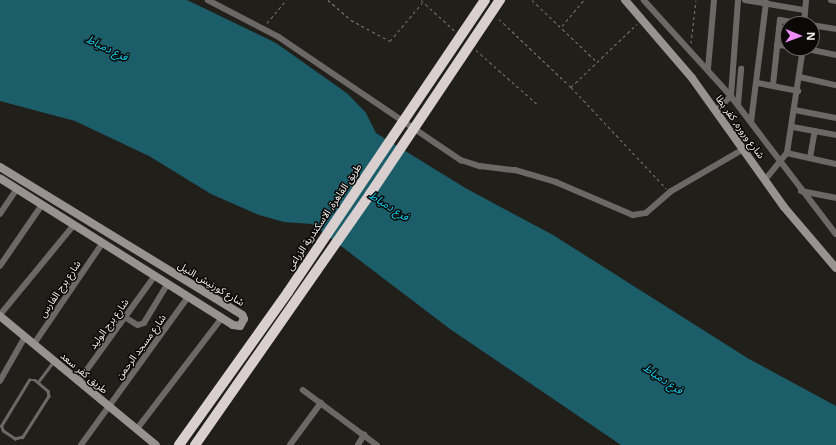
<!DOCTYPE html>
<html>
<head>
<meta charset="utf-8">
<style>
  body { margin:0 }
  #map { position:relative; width:836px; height:445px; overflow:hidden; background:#211f1a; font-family:"Open Sans","Noto Sans Arabic",sans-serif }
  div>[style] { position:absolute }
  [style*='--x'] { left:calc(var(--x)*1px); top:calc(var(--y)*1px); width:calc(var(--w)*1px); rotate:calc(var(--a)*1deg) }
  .water>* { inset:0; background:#1c5d6a }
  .path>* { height:1px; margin-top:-0.5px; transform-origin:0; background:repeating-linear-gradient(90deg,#7d7b77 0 3px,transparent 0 6px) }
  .lane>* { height:2.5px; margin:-1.25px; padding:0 1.25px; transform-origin:1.25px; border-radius:1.25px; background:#6c6868 }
  .street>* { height:5.5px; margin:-2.75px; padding:0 2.75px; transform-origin:2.75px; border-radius:2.75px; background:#6c6868 }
  .secondary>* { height:8px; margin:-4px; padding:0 4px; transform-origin:4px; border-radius:4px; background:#989291 }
  .highway-bridge>* { height:10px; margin:-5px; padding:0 5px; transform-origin:5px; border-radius:5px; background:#d9cfcf }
  span { translate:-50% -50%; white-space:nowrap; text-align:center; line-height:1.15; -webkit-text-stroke:3px #0a0907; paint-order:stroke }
  .street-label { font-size:10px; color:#f4f2ef }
  .water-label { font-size:11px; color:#12d8fa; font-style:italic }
  .north { position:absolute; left:780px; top:16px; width:40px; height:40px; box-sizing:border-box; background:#0a0907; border:1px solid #686664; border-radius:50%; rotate:91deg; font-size:11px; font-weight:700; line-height:16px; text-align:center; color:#f4f2ef }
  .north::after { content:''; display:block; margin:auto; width:14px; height:18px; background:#ee8cf8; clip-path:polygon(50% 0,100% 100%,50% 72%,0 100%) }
</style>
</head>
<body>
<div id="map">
  <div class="water">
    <div style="clip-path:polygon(0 0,187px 0,276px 43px,348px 94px,366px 113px,376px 133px,467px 189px,553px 235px,749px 359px,836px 406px,836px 445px,621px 445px,450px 329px,312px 224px,284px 222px,259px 215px,211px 194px,149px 156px,75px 121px,0 101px)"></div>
  </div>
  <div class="path">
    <div style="--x:328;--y:0;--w:30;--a:41"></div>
    <div style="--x:351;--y:20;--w:44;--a:28.3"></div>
    <div style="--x:390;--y:41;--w:50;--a:-49.9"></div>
    <div style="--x:421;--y:0;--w:45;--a:42.3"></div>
    <div style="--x:532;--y:0;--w:90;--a:43.6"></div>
    <div style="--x:499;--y:19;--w:99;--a:43.4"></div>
    <div style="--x:571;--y:87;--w:139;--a:46.8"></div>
    <div style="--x:267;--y:23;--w:30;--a:-50"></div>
    <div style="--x:562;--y:26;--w:34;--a:-50"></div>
    <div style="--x:691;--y:43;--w:43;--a:-83.4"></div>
    <div style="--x:476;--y:50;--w:81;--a:41.5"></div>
    <div style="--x:571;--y:87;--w:91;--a:-43.7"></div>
  </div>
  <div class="lane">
    <div style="--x:29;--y:380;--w:6;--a:0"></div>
    <div style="--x:35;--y:380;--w:17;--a:40"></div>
    <div style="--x:48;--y:391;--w:5;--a:79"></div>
    <div style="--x:49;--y:396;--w:49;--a:122.4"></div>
    <div style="--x:23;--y:437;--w:8;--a:166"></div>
    <div style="--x:15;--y:439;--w:14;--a:-146"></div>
    <div style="--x:3;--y:431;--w:5;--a:-112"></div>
    <div style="--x:1;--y:426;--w:54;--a:-58.7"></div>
    <div style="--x:38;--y:382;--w:26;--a:-53"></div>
  </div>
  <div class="street">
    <div style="--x:208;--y:0;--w:80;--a:27.5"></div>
    <div style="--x:279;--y:37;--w:220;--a:34.1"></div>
    <div style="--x:461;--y:160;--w:20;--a:18"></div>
    <div style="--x:480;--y:166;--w:35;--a:7"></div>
    <div style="--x:515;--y:170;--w:43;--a:16.3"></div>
    <div style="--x:556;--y:182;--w:84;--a:23.2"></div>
    <div style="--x:633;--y:215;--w:13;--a:-9"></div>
    <div style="--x:646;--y:213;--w:32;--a:-41"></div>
    <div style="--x:670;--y:192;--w:86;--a:-30.2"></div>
    <div style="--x:644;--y:0;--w:130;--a:47.8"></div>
    <div style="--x:731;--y:96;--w:173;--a:52.7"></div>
    <div style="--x:745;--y:0;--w:60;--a:9.6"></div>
    <div style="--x:831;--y:0;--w:5;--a:11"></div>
    <div style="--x:804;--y:24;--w:24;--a:-85"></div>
    <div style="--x:777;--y:45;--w:11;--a:5"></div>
    <div style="--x:803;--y:48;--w:34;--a:12"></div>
    <div style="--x:708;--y:69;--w:69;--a:-85"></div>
    <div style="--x:800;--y:77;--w:37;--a:13"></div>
    <div style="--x:758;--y:83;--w:41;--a:11.3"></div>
    <div style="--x:773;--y:85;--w:65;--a:-83.9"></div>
    <div style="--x:780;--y:20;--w:57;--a:9.1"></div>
    <div style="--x:738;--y:105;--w:36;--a:-85"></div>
    <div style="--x:795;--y:110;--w:42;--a:11"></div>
    <div style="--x:716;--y:111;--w:21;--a:-45"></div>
    <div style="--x:731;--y:96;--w:96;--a:-85.8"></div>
    <div style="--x:751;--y:122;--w:120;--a:-82.8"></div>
    <div style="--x:793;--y:127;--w:44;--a:10.5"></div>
    <div style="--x:787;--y:153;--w:50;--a:12.7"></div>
    <div style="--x:810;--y:158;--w:27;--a:-80"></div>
    <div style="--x:765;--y:180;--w:35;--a:-51"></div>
    <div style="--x:787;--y:153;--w:106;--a:-81.3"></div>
    <div style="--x:801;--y:191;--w:36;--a:11"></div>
    <div style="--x:0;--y:214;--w:30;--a:-56"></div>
    <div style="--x:0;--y:266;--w:74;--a:-55.5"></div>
    <div style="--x:0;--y:315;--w:115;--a:-50.6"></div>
    <div style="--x:125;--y:317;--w:15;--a:32"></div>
    <div style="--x:138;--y:325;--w:6;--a:-18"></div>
    <div style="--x:144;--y:323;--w:44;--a:-58.8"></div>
    <div style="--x:34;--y:344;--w:121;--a:-55.8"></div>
    <div style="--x:0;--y:381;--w:51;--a:-60.4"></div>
    <div style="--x:78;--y:382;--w:130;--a:-54.1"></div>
    <div style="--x:303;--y:390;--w:92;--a:36.6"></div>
    <div style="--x:137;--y:429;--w:140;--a:-52.6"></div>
    <div style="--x:81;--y:445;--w:183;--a:-54.1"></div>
    <div style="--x:290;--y:445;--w:52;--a:-53.6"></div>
    <div style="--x:358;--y:445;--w:12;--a:-59"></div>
  </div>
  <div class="secondary">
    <div style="--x:625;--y:0;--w:103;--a:49.3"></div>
    <div style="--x:692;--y:78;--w:158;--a:54.5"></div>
    <div style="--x:784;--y:207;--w:80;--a:49.6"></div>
    <div style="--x:0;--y:167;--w:284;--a:31.4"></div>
    <div style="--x:242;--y:315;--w:4;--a:63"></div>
    <div style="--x:244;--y:319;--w:8;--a:120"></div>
    <div style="--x:240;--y:326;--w:7;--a:-172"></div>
    <div style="--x:233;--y:325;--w:275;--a:-147.8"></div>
    <div style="--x:0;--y:316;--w:202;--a:39.6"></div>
  </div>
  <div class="highway-bridge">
    <div style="--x:179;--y:445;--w:188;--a:-54.5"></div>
    <div style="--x:288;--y:292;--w:352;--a:-56"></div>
    <div style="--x:195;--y:445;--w:306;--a:-55.1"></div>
    <div style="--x:370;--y:194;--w:234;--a:-56.2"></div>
  </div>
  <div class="street-label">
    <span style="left:740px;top:127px;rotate:54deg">شارع وروره, كفر بطا</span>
    <span style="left:324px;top:217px;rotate:-56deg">طريق القاهرة, الاسكندرية الزراعى</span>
    <span style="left:211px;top:284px;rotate:31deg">شارع كورنيش النيل</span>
    <span style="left:60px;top:289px;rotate:-56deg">شارع برج الفارس</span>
    <span style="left:109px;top:324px;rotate:-54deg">شارع برج الوليد</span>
    <span style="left:141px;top:347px;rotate:-54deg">شارع مسجد الرحمن</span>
    <span style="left:84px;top:373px;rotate:40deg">طريق كفر سعد</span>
  </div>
  <div class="water-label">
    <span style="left:107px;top:48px;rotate:26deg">فرع دمياط</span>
    <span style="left:389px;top:206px;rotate:33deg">فرع دمياط</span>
    <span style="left:663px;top:379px;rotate:34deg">فرع دمياط</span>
  </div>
  <div class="north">N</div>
</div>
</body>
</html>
